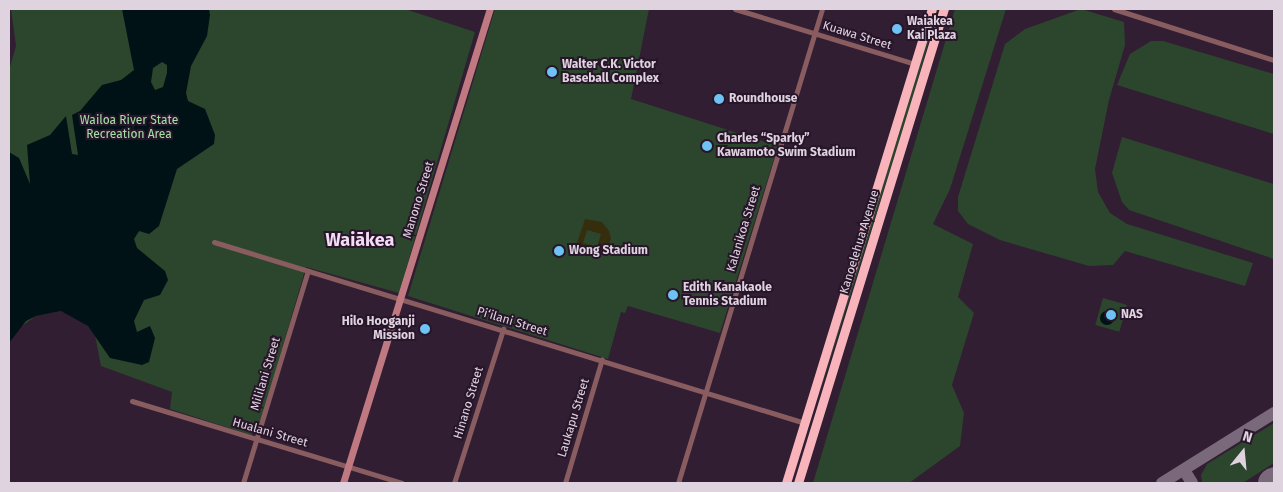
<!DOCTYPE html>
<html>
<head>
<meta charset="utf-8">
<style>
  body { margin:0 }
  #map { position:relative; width:1283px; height:492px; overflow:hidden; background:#311e33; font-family:"Fira Sans",sans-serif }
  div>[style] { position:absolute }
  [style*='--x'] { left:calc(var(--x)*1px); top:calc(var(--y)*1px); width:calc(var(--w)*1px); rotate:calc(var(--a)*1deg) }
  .green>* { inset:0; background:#2b462c; transform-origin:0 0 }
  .sand>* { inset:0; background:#362d0c }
  .water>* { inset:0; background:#001216 }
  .round { border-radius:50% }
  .taxiway>* { height:12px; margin:-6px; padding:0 6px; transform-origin:6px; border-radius:6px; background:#7a697b }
  .runway>* { height:31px; margin:-15.5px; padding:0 15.5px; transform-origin:15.5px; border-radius:15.5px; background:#7a697b }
  .street>* { height:5px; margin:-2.5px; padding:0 2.5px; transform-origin:2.5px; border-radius:2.5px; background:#895c60 }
  .secondary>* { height:7px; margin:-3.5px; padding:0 3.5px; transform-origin:3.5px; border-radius:3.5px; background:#c17981 }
  .highway>* { height:9px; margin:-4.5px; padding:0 4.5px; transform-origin:4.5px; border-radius:4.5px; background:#f8b4ba }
  .dots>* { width:14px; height:14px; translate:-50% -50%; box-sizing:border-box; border:2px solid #271529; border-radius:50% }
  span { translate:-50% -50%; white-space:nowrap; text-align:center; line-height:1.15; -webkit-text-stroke:4px #271529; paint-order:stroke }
  .poi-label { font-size:12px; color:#e0d3e0; font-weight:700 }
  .left { translate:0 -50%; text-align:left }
  .right { translate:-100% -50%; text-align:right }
  .street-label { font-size:12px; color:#e0d3e0 }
  .park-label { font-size:12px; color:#a3e0a4 }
  .district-label { font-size:18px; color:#f4dbf6; font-weight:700 }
  .frame { position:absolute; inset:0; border:10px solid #e0d3e0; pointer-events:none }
  .north { position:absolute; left:1218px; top:427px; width:50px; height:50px; -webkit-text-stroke:4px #271529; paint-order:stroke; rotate:17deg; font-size:14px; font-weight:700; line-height:20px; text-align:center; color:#e0d3e0 }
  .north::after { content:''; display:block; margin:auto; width:18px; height:22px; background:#e0d3e0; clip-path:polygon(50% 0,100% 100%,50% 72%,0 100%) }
</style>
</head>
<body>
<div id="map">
  <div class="green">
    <div style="clip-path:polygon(11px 9px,405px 9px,475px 32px,399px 293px,306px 267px,258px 430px,251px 435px,170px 409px,172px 392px,101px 366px,95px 335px,88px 326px,70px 314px,61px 311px,36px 316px,18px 329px,9px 343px,9px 70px,16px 46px)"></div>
    <div style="clip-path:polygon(495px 9px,649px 9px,631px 99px,778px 146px,720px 333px,628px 306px,625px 313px,621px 312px,608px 359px,408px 296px)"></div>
    <div style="clip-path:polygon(935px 9px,938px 9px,910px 106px,816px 405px)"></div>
    <div style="clip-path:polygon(955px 9px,1006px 9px,950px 189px,933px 224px,973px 244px,958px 297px,974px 313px,952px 385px,964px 413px,960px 446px,909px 483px,813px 483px)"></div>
    <div style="clip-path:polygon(1081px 9px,1124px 22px,1125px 45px,1109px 100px,1095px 169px,1098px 192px,1110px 213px,1127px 224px,1253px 263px,1245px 286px,1125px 251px,1113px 265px,1089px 266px,1000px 240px,968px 224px,958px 211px,958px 197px,1005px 44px,1025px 29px)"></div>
    <div style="clip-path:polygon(1151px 41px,1163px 41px,1274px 74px,1274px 134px,1117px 85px,1130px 54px)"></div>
    <div style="clip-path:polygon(1122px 137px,1274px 184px,1274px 259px,1129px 210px,1122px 202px,1112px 173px)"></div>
    <div style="left:1103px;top:298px;width:25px;height:28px;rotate:16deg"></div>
    <div style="clip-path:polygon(1274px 423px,1274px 463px,1243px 483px,1202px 483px,1201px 475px,1207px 464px)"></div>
  </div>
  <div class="sand">
    <div style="clip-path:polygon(evenodd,585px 219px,602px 222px,609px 231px,611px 239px,606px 254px,576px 246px,585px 219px,587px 230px,601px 234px,597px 247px,583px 243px,587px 230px)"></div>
  </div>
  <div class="water">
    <div style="clip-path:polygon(evenodd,122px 9px,209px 9px,210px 15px,207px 36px,191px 66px,186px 93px,188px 101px,205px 109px,215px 135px,214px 144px,177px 169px,159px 226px,149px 234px,139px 231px,134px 239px,137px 248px,165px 271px,168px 280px,160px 295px,144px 300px,134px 321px,137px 332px,150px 326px,155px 338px,149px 362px,142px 365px,110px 358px,88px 326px,61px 311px,36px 316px,26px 321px,9px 343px,9px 152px,19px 158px,30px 184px,27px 145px,50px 135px,66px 116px,72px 154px,78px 155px,72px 115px,80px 111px,102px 85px,121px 80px,134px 70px,122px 9px,162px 62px,167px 65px,167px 73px,163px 87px,155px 90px,151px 82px,153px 68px,162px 62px)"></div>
    <div class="round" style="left:1100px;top:311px;width:14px;height:14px"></div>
  </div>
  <div class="taxiway">
    <div style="--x:1184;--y:470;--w:15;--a:58"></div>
    <div style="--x:1162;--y:483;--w:132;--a:-32"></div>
  </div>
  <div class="runway">
    <div style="--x:1273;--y:483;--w:1;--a:-45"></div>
  </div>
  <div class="street">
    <div style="--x:735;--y:9;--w:188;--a:17"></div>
    <div style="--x:1114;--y:9;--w:168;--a:17.7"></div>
    <div style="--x:214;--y:242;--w:618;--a:17.03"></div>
    <div style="--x:132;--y:401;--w:282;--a:16.9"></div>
    <div style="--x:243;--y:483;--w:222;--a:-73"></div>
    <div style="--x:454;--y:483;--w:162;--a:-72.3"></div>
    <div style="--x:565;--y:483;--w:129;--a:-73.4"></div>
    <div style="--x:678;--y:483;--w:495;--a:-73.1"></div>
  </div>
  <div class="secondary">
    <div style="--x:343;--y:483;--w:496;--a:-72.8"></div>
  </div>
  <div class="highway">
    <div style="--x:786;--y:483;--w:496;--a:-72.9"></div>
    <div style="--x:798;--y:483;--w:496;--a:-72.9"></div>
  </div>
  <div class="dots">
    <div style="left:897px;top:29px;background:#6fc2f4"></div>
    <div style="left:552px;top:72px;background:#6fc2f4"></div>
    <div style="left:719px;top:99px;background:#6fc2f4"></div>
    <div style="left:707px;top:146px;background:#6fc2f4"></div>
    <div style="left:559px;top:251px;background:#6fc2f4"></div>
    <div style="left:673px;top:295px;background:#6fc2f4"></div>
    <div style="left:1111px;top:315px;background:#6fc2f4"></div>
    <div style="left:425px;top:329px;background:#6fc2f4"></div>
  </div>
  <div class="poi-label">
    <span class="left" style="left:907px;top:29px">Waiakea<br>Kai Plaza</span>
    <span class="left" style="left:562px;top:72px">Walter C.K. Victor<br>Baseball Complex</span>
    <span class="left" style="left:729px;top:99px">Roundhouse</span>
    <span class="left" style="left:717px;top:146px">Charles “Sparky”<br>Kawamoto Swim Stadium</span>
    <span class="left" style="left:569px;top:251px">Wong Stadium</span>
    <span class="left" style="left:683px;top:295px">Edith Kanakaole<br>Tennis Stadium</span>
    <span class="left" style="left:1121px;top:315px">NAS</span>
    <span class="right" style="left:415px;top:329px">Hilo Hooganji<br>Mission</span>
  </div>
  <div class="street-label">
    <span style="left:857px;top:36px;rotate:17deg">Kuawa Street</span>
    <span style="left:419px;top:200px;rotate:-73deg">Manono Street</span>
    <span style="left:744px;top:229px;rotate:-73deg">Kalanikoa Street</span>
    <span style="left:860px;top:242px;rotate:-73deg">Kanoelehua Avenue</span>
    <span style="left:512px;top:322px;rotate:17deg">Pi‘ilani Street</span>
    <span style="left:266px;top:374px;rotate:-73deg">Mililani Street</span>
    <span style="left:469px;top:403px;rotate:-73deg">Hinano Street</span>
    <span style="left:574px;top:418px;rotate:-73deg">Laukapu Street</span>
    <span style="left:270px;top:433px;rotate:16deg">Hualani Street</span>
  </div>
  <div class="park-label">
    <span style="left:129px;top:128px">Wailoa River State<br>Recreation Area</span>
  </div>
  <div class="district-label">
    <span style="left:360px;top:240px">Waiākea</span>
  </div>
  <div class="frame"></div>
  <div class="north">N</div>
</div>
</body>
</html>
